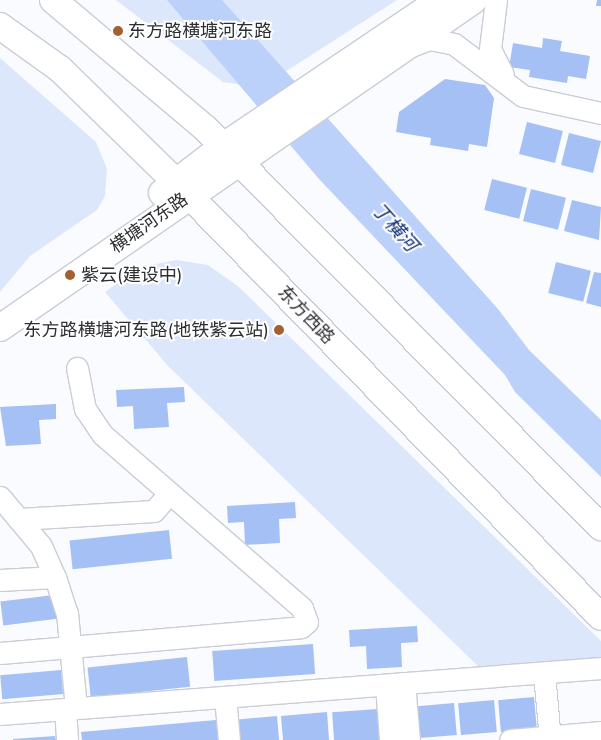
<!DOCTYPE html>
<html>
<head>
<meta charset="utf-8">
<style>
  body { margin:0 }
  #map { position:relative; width:601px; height:740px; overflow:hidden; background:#fafbfe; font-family:"Nunito Sans","Noto Sans SC",sans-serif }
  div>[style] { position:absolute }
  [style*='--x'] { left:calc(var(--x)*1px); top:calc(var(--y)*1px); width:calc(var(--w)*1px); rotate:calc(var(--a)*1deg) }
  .green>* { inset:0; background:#dce7fc }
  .water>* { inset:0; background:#bcd1fa }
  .building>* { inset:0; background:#a5c0f5; transform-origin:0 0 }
  .roads { filter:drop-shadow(1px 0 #c9cdd5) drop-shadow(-1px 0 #c9cdd5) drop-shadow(0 1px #c9cdd5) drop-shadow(0 -1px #c9cdd5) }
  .minor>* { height:21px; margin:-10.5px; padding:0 10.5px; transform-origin:10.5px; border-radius:10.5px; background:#fff }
  .major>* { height:26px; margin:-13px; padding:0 13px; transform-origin:13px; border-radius:13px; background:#fff }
  .dots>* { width:14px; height:14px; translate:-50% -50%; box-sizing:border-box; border:2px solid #fff; border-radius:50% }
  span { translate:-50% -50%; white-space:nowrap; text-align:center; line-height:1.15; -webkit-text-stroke:4px #fff; paint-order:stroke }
  .poi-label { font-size:18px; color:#2d2e31 }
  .left { translate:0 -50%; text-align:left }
  .right { translate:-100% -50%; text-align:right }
  .street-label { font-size:18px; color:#2d2e31 }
  .water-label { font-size:19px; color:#0e2e78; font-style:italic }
</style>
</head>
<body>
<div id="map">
  <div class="green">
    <div style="clip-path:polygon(116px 0,397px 0,271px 81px,251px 86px,223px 82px)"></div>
    <div style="clip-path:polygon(0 58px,96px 142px,107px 169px,105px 196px,97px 210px,30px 256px,0 292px)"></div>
    <div style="clip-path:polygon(177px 260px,208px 265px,239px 287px,601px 641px,601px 659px,479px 667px,168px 366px,105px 292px,140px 267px)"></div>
  </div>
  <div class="water">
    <div style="clip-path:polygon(167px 0,222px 0,498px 309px,529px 350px,601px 420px,601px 477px,515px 392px,505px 375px,319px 179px)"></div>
  </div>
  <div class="building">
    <div style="clip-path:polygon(597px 0,601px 0,601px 6px,596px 6px)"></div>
    <div style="clip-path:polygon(543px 38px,562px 41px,560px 51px,590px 56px,586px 79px,568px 76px,567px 83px,529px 77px,530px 70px,509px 67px,513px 43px,542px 48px)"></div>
    <div style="clip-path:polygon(445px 79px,485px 85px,494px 98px,487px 147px,469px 144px,468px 151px,430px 145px,431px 138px,396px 132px,399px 112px)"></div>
    <div style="left:527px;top:122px;width:37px;height:33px;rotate:14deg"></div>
    <div style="left:569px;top:133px;width:33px;height:33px;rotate:14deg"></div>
    <div style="left:492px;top:179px;width:36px;height:32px;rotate:14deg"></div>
    <div style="left:531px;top:189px;width:36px;height:33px;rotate:14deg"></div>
    <div style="clip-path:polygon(572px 200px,601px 207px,599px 240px,564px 231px)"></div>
    <div style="left:556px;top:262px;width:36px;height:32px;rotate:14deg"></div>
    <div style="clip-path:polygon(594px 272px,601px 273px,601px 307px,586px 303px)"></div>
    <div style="clip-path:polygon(184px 387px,185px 402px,167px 403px,169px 427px,134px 429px,133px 406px,117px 407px,116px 390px)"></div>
    <div style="clip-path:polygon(56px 404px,56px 419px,39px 420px,41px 444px,6px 446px,0 407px)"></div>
    <div style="clip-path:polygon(295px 502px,296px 518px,279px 519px,280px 543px,245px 545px,244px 522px,228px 523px,227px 506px)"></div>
    <div style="left:169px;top:530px;width:29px;height:100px;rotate:84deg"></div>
    <div style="left:54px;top:595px;width:24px;height:54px;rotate:83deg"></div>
    <div style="clip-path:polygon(417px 626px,418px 642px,401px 643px,402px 667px,367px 669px,366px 646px,350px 647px,349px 630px)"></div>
    <div style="left:313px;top:644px;width:30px;height:101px;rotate:86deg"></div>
    <div style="left:187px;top:657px;width:30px;height:100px;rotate:84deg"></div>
    <div style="left:61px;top:670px;width:24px;height:61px;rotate:85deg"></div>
    <div style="left:534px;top:697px;width:32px;height:36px;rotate:85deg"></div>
    <div style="left:494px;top:700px;width:32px;height:36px;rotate:85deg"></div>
    <div style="left:454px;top:703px;width:32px;height:37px;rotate:85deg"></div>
    <div style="left:378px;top:709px;width:31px;height:46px;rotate:86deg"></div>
    <div style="clip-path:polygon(327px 712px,329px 740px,283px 740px,281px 716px)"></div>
    <div style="left:277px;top:716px;width:24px;height:39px;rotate:85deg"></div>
    <div style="clip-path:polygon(216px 720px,218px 740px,82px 740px,81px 732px)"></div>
    <div style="clip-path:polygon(55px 736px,56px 740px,13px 740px,13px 739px)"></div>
  </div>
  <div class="roads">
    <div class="minor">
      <div style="--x:496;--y:0;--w:49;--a:97"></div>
      <div style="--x:490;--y:49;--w:28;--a:63"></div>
      <div style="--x:411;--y:46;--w:19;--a:-21"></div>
      <div style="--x:429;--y:39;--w:25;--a:11"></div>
      <div style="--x:454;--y:44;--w:86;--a:37"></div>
      <div style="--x:523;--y:96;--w:80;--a:12.3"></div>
      <div style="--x:0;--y:497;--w:64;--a:50.1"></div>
      <div style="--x:41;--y:546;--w:34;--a:66"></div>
      <div style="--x:55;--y:577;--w:38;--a:72"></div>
      <div style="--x:67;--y:613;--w:95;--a:84.6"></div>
      <div style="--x:19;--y:519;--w:135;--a:-3.4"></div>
      <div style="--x:154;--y:511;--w:23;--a:-50"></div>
      <div style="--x:0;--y:580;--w:55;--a:-3.1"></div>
      <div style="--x:0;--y:653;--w:302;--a:-4.9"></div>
      <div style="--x:301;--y:627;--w:8;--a:-40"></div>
      <div style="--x:307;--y:622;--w:15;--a:-110"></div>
      <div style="--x:302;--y:608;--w:265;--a:-139"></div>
      <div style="--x:102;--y:434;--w:30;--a:-124"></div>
      <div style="--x:85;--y:409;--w:42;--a:-101"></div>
      <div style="--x:544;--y:673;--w:67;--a:84.9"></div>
      <div style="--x:404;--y:683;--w:57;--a:85"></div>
      <div style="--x:386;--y:685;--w:55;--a:85.8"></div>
      <div style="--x:225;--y:697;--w:43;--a:84.7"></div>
      <div style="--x:65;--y:709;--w:31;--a:86"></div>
      <div style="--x:0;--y:714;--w:603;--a:-4.38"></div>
      <div style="--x:510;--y:740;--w:91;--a:-5"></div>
    </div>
    <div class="major">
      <div style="--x:53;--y:0;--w:200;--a:40.1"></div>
      <div style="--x:206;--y:129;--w:561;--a:45.22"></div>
      <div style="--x:0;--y:26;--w:74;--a:35.6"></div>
      <div style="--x:60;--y:69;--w:168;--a:44.3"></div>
      <div style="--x:180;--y:186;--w:602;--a:45.67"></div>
      <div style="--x:162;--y:193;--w:76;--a:-37.5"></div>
      <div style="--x:222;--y:147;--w:263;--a:-34"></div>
      <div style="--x:0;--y:328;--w:576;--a:-34.68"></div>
    </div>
  </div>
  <div class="dots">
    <div style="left:118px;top:31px;background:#a46030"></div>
    <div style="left:70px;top:275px;background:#a46030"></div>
    <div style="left:279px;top:330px;background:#a46030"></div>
  </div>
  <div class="poi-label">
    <span class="left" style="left:128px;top:31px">东方路横塘河东路</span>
    <span class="left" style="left:81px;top:275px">紫云(建设中)</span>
    <span class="right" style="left:269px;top:330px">东方路横塘河东路(地铁紫云站)</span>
  </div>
  <div class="street-label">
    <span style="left:149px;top:223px;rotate:-35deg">横塘河东路</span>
    <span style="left:306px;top:315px;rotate:46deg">东方西路</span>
  </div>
  <div class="water-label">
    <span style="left:394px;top:228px;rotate:48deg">丁横河</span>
  </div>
</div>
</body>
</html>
